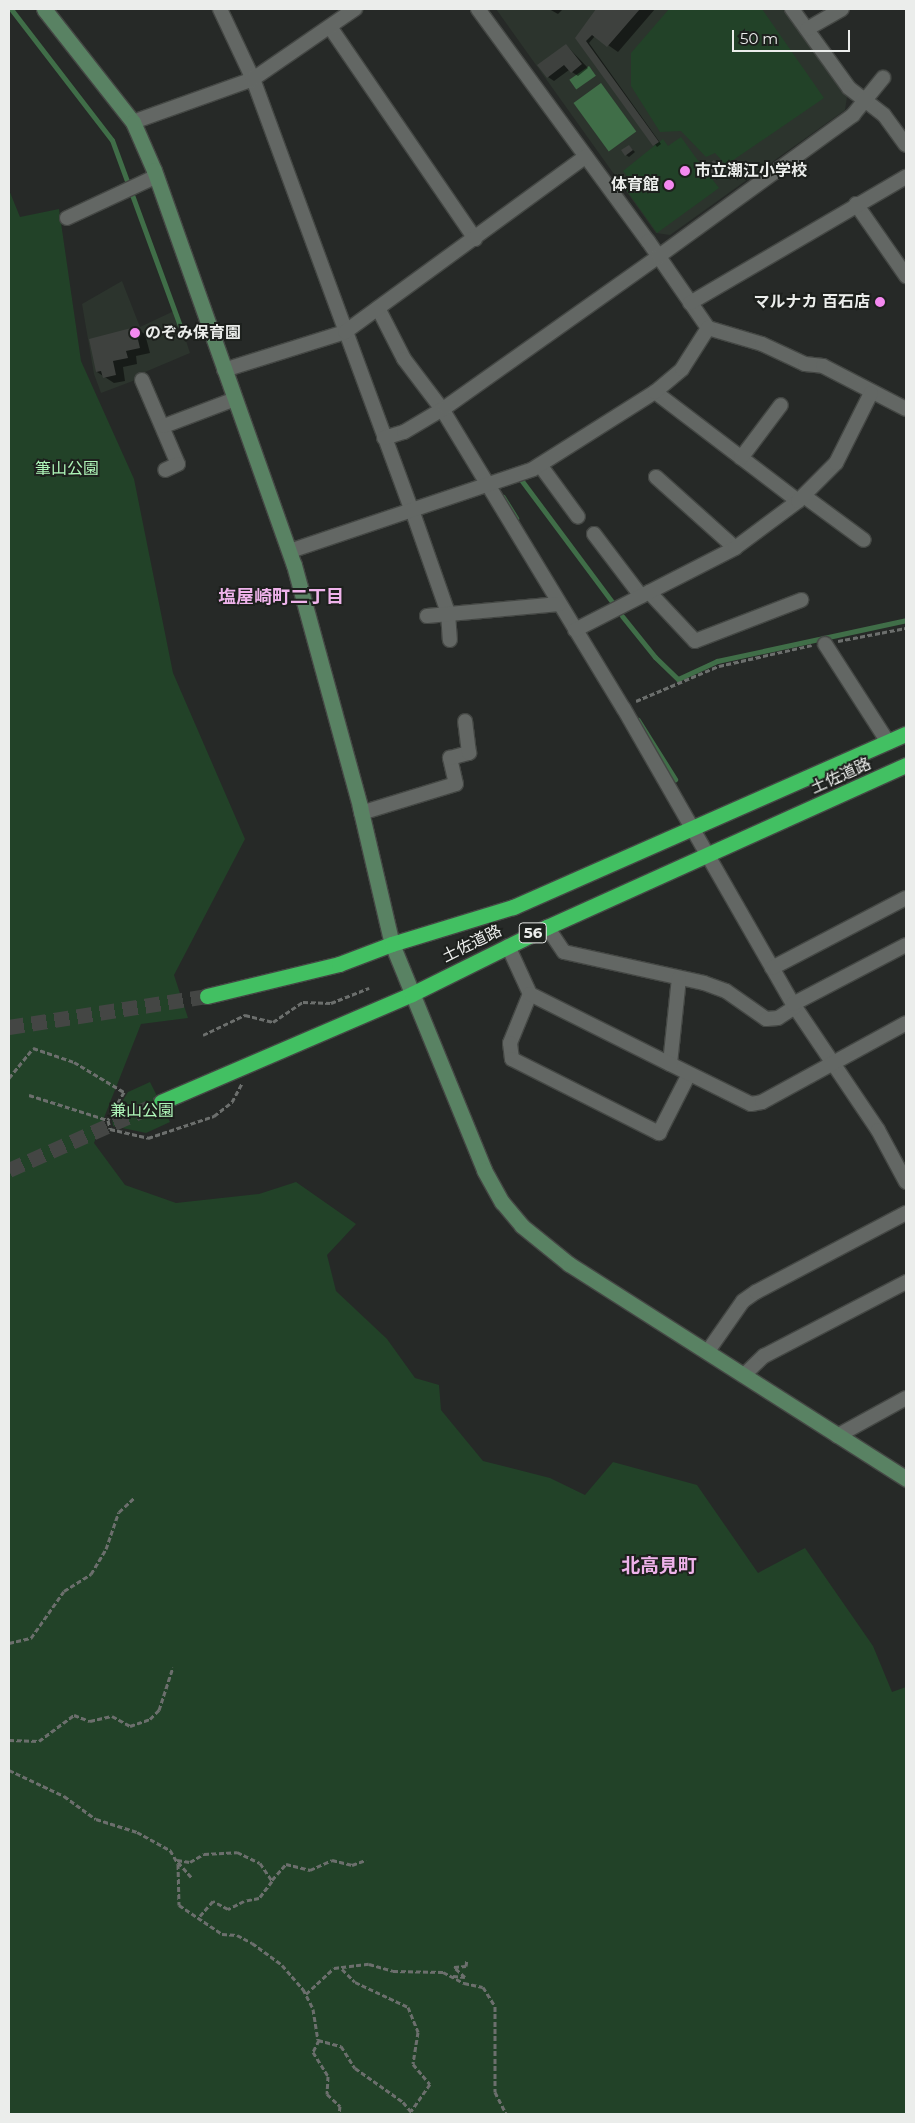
<!DOCTYPE html>
<html>
<head>
<meta charset="utf-8">
<style>
  body { margin:0 }
  #map { position:relative; width:915px; height:2123px; overflow:hidden; background:#262927; font-family:Montserrat,"Noto Sans JP",sans-serif }
  div>[style] { position:absolute }
  [style*='--x'] { left:calc(var(--x)*1px); top:calc(var(--y)*1px); width:calc(var(--w)*1px); rotate:calc(var(--a)*1deg) }
  .built>* { inset:0; background:#2c342d }
  .green>* { inset:0; background:#224228 }
  .water>* { inset:0; background:#406e48; transform-origin:0 0 }
  .shadow>* { inset:0; background:#0007; transform-origin:0 0 }
  .stream>* { height:5px; margin:-2.5px; padding:0 2.5px; transform-origin:2.5px; border-radius:2.5px; background:#406e48 }
  .building>* { inset:0; background:#3e413e; transform-origin:0 0 }
  .highway-tunnel>* { height:15px; margin-top:-7.5px; transform-origin:0; background:repeating-linear-gradient(90deg,#444644 0 15px,transparent 0 23px) }
  .path>* { height:3px; margin-top:-1.5px; transform-origin:0; background:repeating-linear-gradient(90deg,#6c6f6d 0 5px,transparent 0 7.5px) }
  .roads { filter:drop-shadow(1px 0 #444744) drop-shadow(-1px 0 #444744) drop-shadow(0 1px #444744) drop-shadow(0 -1px #444744) }
  .street>* { height:14px; margin:-7px; padding:0 7px; transform-origin:7px; border-radius:7px; background:#636764 }
  .secondary>* { height:15px; margin:-7.5px; padding:0 7.5px; transform-origin:7.5px; border-radius:7.5px; background:#598263 }
  .highway>* { height:15px; margin:-7.5px; padding:0 7.5px; transform-origin:7.5px; border-radius:7.5px; background:#42c062 }
  .dots>* { width:14px; height:14px; translate:-50% -50%; box-sizing:border-box; border:2px solid #1d201d; border-radius:50% }
  span { translate:-50% -50%; white-space:nowrap; text-align:center; line-height:1.15; -webkit-text-stroke:4px #1d201d; paint-order:stroke }
  .shield-label span { padding:1px 4px; background:#1d201d; border:1px solid; border-radius:4px; -webkit-text-stroke-width:0 }
  .shield-label { font-size:15px; color:#ebedeb; font-weight:700 }
  .poi-label { font-size:16px; color:#ebedeb; font-weight:700 }
  .left { translate:0 -50%; text-align:left }
  .right { translate:-100% -50%; text-align:right }
  .park-label { font-size:16px; color:#aff6b9 }
  .street-label { font-size:16px; color:#ebedeb }
  .neighbourhood-label { font-size:18px; color:#efb3eb; font-weight:700 }
  .quarter-label { font-size:19px; color:#efb3eb; font-weight:700 }
  .frame { position:absolute; inset:0; border:10px solid #ebedeb; pointer-events:none }
  .scale { position:absolute; left:732px; top:30px; width:118px; height:22px; box-sizing:border-box; border:2px solid #ebedeb; border-top:0; padding-left:6px; font-size:15px; line-height:18px; white-space:nowrap; color:#ebedeb; -webkit-text-stroke:4px #1d201d; paint-order:stroke }
</style>
</head>
<body>
<div id="map">
  <div class="built">
    <div style="clip-path:polygon(496px 9px,784px 9px,847px 97px,845px 110px,670px 235px,656px 233px)"></div>
    <div style="clip-path:polygon(122px 281px,140px 327px,176px 310px,190px 353px,145px 372px,146px 376px,101px 393px,94px 374px,82px 304px)"></div>
  </div>
  <div class="green">
    <div style="clip-path:polygon(669px 9px,762px 9px,824px 98px,726px 165px,715px 153px,706px 157px,681px 131px,660px 132px,631px 86px,631px 53px)"></div>
    <div style="clip-path:polygon(681px 137px,699px 162px,702px 160px,705px 165px,703px 167px,719px 188px,657px 233px,620px 181px,627px 176px,623px 171px,659px 142px,663px 139px,668px 146px)"></div>
    <div style="clip-path:polygon(9px 190px,20px 217px,59px 209px,81px 361px,134px 479px,173px 673px,245px 839px,174px 975px,188px 1018px,141px 1024px,94px 1143px,125px 1185px,176px 1203px,259px 1194px,296px 1182px,356px 1224px,327px 1255px,336px 1291px,387px 1339px,415px 1378px,439px 1385px,441px 1410px,483px 1461px,550px 1478px,585px 1495px,613px 1462px,697px 1485px,758px 1573px,805px 1548px,873px 1646px,892px 1692px,906px 1687px,906px 2114px,9px 2114px)"></div>
    <div style="clip-path:polygon(150px 1082px,170px 1122px,146px 1133px,113px 1126px,112px 1118px,128px 1092px)"></div>
  </div>
  <div class="water">
    <div style="left:589px;top:66px;width:12px;height:24px;rotate:55deg"></div>
    <div style="left:601px;top:83px;width:60px;height:34px;rotate:54deg"></div>
  </div>
  <div class="shadow">
    <div style="clip-path:polygon(549px 9px,563px 9px,558px 14px)"></div>
    <div style="clip-path:polygon(598px 9px,655px 9px,618px 52px,595px 36px,589px 43px,661px 144px,657px 147px,577px 38px)"></div>
    <div style="clip-path:polygon(566px 45px,588px 68px,578px 76px,569px 70px,554px 81px,548px 77px)"></div>
    <div style="clip-path:polygon(629px 146px,635px 152px,629px 157px,626px 155px)"></div>
    <div style="left:714px;top:161px;width:16px;height:10px;rotate:50deg"></div>
    <div style="clip-path:polygon(135px 328px,145px 334px,150px 353px,136px 356px,137px 364px,123px 367px,125px 381px,114px 383px,97px 372px)"></div>
  </div>
  <div class="stream">
    <div style="--x:11;--y:9;--w:165;--a:52.4"></div>
    <div style="--x:112;--y:140;--w:198;--a:69.9"></div>
    <div style="--x:522;--y:481;--w:152;--a:53.3"></div>
    <div style="--x:503;--y:497;--w:25;--a:58"></div>
    <div style="--x:622;--y:616;--w:53;--a:51.2"></div>
    <div style="--x:655;--y:657;--w:32;--a:44"></div>
    <div style="--x:678;--y:679;--w:43;--a:-24.8"></div>
    <div style="--x:717;--y:661;--w:193;--a:-12.2"></div>
    <div style="--x:638;--y:720;--w:70;--a:57.9"></div>
  </div>
  <div class="building">
    <div style="clip-path:polygon(596px 9px,640px 9px,607px 47px,592px 35px,586px 41px,659px 142px,653px 146px,575px 38px)"></div>
    <div style="clip-path:polygon(566px 44px,582px 64px,571px 73px,564px 65px,547px 78px,537px 65px)"></div>
    <div style="clip-path:polygon(629px 145px,633px 150px,625px 156px,621px 150px)"></div>
    <div style="left:714px;top:160px;width:14px;height:12px;rotate:54deg"></div>
    <div style="clip-path:polygon(135px 327px,140px 348px,126px 351px,128px 358px,113px 361px,116px 375px,103px 378px,101px 371px,96px 372px,89px 339px)"></div>
  </div>
  <div class="highway-tunnel">
    <div style="--x:9;--y:1027;--w:200;--a:-8.9"></div>
    <div style="--x:9;--y:1170;--w:167;--a:-24.1"></div>
  </div>
  <div class="path">
    <div style="--x:838;--y:641;--w:69;--a:-10.8"></div>
    <div style="--x:636;--y:701;--w:90;--a:-22.9"></div>
    <div style="--x:719;--y:666;--w:95;--a:-12.7"></div>
    <div style="--x:203;--y:1035;--w:47;--a:-25.5"></div>
    <div style="--x:245;--y:1015;--w:29;--a:14"></div>
    <div style="--x:273;--y:1022;--w:36;--a:-34"></div>
    <div style="--x:303;--y:1002;--w:28;--a:2"></div>
    <div style="--x:331;--y:1003;--w:41;--a:-21.5"></div>
    <div style="--x:9;--y:1078;--w:38;--a:-51"></div>
    <div style="--x:33;--y:1048;--w:43;--a:18.9"></div>
    <div style="--x:74;--y:1062;--w:58;--a:31"></div>
    <div style="--x:124;--y:1092;--w:32;--a:120"></div>
    <div style="--x:29;--y:1095;--w:83;--a:17.6"></div>
    <div style="--x:108;--y:1120;--w:9;--a:77"></div>
    <div style="--x:110;--y:1129;--w:39;--a:13"></div>
    <div style="--x:148;--y:1138;--w:70;--a:-18.4"></div>
    <div style="--x:214;--y:1116;--w:23;--a:-38"></div>
    <div style="--x:232;--y:1102;--w:21;--a:-62"></div>
    <div style="--x:9;--y:1643;--w:23;--a:-13"></div>
    <div style="--x:31;--y:1638;--w:57;--a:-54.9"></div>
    <div style="--x:64;--y:1591;--w:32;--a:-32"></div>
    <div style="--x:91;--y:1574;--w:29;--a:-59"></div>
    <div style="--x:106;--y:1549;--w:39;--a:-71"></div>
    <div style="--x:119;--y:1512;--w:21;--a:-43"></div>
    <div style="--x:9;--y:1740;--w:30;--a:2"></div>
    <div style="--x:39;--y:1741;--w:44;--a:-36.6"></div>
    <div style="--x:74;--y:1715;--w:17;--a:21"></div>
    <div style="--x:90;--y:1721;--w:23;--a:-13"></div>
    <div style="--x:112;--y:1716;--w:21;--a:29"></div>
    <div style="--x:130;--y:1726;--w:21;--a:-19"></div>
    <div style="--x:150;--y:1719;--w:13;--a:-45"></div>
    <div style="--x:159;--y:1710;--w:45;--a:-72"></div>
    <div style="--x:9;--y:1770;--w:61;--a:25.3"></div>
    <div style="--x:64;--y:1796;--w:39;--a:36"></div>
    <div style="--x:96;--y:1819;--w:43;--a:17.6"></div>
    <div style="--x:137;--y:1832;--w:38;--a:29"></div>
    <div style="--x:170;--y:1850;--w:16;--a:60"></div>
    <div style="--x:178;--y:1864;--w:41;--a:88.6"></div>
    <div style="--x:179;--y:1905;--w:52;--a:34"></div>
    <div style="--x:222;--y:1934;--w:15;--a:4"></div>
    <div style="--x:237;--y:1935;--w:17;--a:28"></div>
    <div style="--x:252;--y:1943;--w:37;--a:36"></div>
    <div style="--x:282;--y:1965;--w:32;--a:49"></div>
    <div style="--x:303;--y:1989;--w:22;--a:63"></div>
    <div style="--x:313;--y:2009;--w:31;--a:81"></div>
    <div style="--x:318;--y:2040;--w:24;--a:15"></div>
    <div style="--x:341;--y:2046;--w:26;--a:58"></div>
    <div style="--x:355;--y:2068;--w:59;--a:35.3"></div>
    <div style="--x:403;--y:2102;--w:16;--a:50"></div>
    <div style="--x:177;--y:1860;--w:13;--a:9"></div>
    <div style="--x:190;--y:1862;--w:16;--a:-30"></div>
    <div style="--x:204;--y:1854;--w:33;--a:-3"></div>
    <div style="--x:237;--y:1852;--w:25;--a:26"></div>
    <div style="--x:260;--y:1863;--w:22;--a:56"></div>
    <div style="--x:272;--y:1881;--w:21;--a:127"></div>
    <div style="--x:259;--y:1898;--w:15;--a:169"></div>
    <div style="--x:244;--y:1901;--w:18;--a:153"></div>
    <div style="--x:228;--y:1909;--w:17;--a:-152"></div>
    <div style="--x:213;--y:1901;--w:23;--a:131"></div>
    <div style="--x:178;--y:1862;--w:20;--a:49"></div>
    <div style="--x:272;--y:1880;--w:21;--a:-49"></div>
    <div style="--x:286;--y:1864;--w:25;--a:14"></div>
    <div style="--x:310;--y:1870;--w:24;--a:-24"></div>
    <div style="--x:332;--y:1860;--w:21;--a:14"></div>
    <div style="--x:352;--y:1865;--w:15;--a:-20"></div>
    <div style="--x:342;--y:1969;--w:18;--a:45"></div>
    <div style="--x:355;--y:1982;--w:59;--a:25.3"></div>
    <div style="--x:408;--y:2007;--w:27;--a:68"></div>
    <div style="--x:418;--y:2032;--w:32;--a:99"></div>
    <div style="--x:413;--y:2064;--w:26;--a:50"></div>
    <div style="--x:430;--y:2084;--w:33;--a:125"></div>
    <div style="--x:453;--y:1976;--w:12;--a:5"></div>
    <div style="--x:465;--y:1977;--w:15;--a:-138"></div>
    <div style="--x:454;--y:1967;--w:12;--a:-5"></div>
    <div style="--x:466;--y:1966;--w:7;--a:-82"></div>
    <div style="--x:306;--y:1994;--w:38;--a:-43"></div>
    <div style="--x:334;--y:1968;--w:35;--a:-7"></div>
    <div style="--x:369;--y:1964;--w:25;--a:16"></div>
    <div style="--x:393;--y:1971;--w:50;--a:1.1"></div>
    <div style="--x:443;--y:1972;--w:24;--a:28"></div>
    <div style="--x:464;--y:1983;--w:19;--a:12"></div>
    <div style="--x:483;--y:1987;--w:22;--a:58"></div>
    <div style="--x:495;--y:2006;--w:86;--a:90"></div>
    <div style="--x:495;--y:2092;--w:25;--a:63"></div>
    <div style="--x:319;--y:2040;--w:13;--a:117"></div>
    <div style="--x:313;--y:2052;--w:28;--a:58"></div>
    <div style="--x:328;--y:2076;--w:18;--a:93"></div>
    <div style="--x:327;--y:2094;--w:18;--a:43"></div>
    <div style="--x:340;--y:2106;--w:8;--a:97"></div>
  </div>
  <div class="roads">
    <div class="street">
      <div style="--x:220;--y:9;--w:77;--a:64.8"></div>
      <div style="--x:253;--y:79;--w:459;--a:69.8"></div>
      <div style="--x:412;--y:510;--w:109;--a:70.7"></div>
      <div style="--x:448;--y:613;--w:27;--a:86"></div>
      <div style="--x:478;--y:9;--w:288;--a:53.8"></div>
      <div style="--x:648;--y:241;--w:106;--a:55.4"></div>
      <div style="--x:708;--y:328;--w:56;--a:16.5"></div>
      <div style="--x:762;--y:344;--w:47;--a:24.9"></div>
      <div style="--x:805;--y:364;--w:18;--a:6"></div>
      <div style="--x:823;--y:366;--w:93;--a:27.4"></div>
      <div style="--x:792;--y:9;--w:97;--a:54.2"></div>
      <div style="--x:849;--y:88;--w:44;--a:37.6"></div>
      <div style="--x:884;--y:115;--w:37;--a:54"></div>
      <div style="--x:330;--y:27;--w:257;--a:55.6"></div>
      <div style="--x:807;--y:29;--w:40;--a:-29.7"></div>
      <div style="--x:133;--y:122;--w:127;--a:-19.7"></div>
      <div style="--x:253;--y:79;--w:124;--a:-34.5"></div>
      <div style="--x:856;--y:204;--w:88;--a:55.2"></div>
      <div style="--x:67;--y:218;--w:99;--a:-25"></div>
      <div style="--x:690;--y:303;--w:250;--a:-30.3"></div>
      <div style="--x:378;--y:308;--w:57;--a:63"></div>
      <div style="--x:404;--y:359;--w:63;--a:52.8"></div>
      <div style="--x:442;--y:409;--w:351;--a:58.8"></div>
      <div style="--x:624;--y:709;--w:340;--a:60.2"></div>
      <div style="--x:793;--y:1004;--w:152;--a:56"></div>
      <div style="--x:878;--y:1130;--w:59;--a:61.7"></div>
      <div style="--x:224;--y:370;--w:127;--a:-17.4"></div>
      <div style="--x:345;--y:332;--w:298;--a:-36.1"></div>
      <div style="--x:142;--y:380;--w:91;--a:66.8"></div>
      <div style="--x:178;--y:464;--w:14;--a:155"></div>
      <div style="--x:655;--y:392;--w:180;--a:37.3"></div>
      <div style="--x:164;--y:426;--w:76;--a:-20.8"></div>
      <div style="--x:384;--y:438;--w:21;--a:-17"></div>
      <div style="--x:404;--y:432;--w:49;--a:-30.8"></div>
      <div style="--x:446;--y:407;--w:261;--a:-35.3"></div>
      <div style="--x:659;--y:256;--w:240;--a:-36"></div>
      <div style="--x:853;--y:115;--w:48;--a:-51"></div>
      <div style="--x:741;--y:458;--w:66;--a:-53"></div>
      <div style="--x:540;--y:465;--w:64;--a:53.8"></div>
      <div style="--x:656;--y:477;--w:106;--a:41.9"></div>
      <div style="--x:804;--y:496;--w:74;--a:36.3"></div>
      <div style="--x:594;--y:534;--w:78;--a:52.8"></div>
      <div style="--x:290;--y:551;--w:256;--a:-18.6"></div>
      <div style="--x:533;--y:469;--w:144;--a:-32.3"></div>
      <div style="--x:655;--y:392;--w:35;--a:-40"></div>
      <div style="--x:682;--y:369;--w:49;--a:-57.6"></div>
      <div style="--x:649;--y:592;--w:67;--a:46.8"></div>
      <div style="--x:695;--y:641;--w:114;--a:-21.1"></div>
      <div style="--x:427;--y:616;--w:133;--a:-5.2"></div>
      <div style="--x:575;--y:630;--w:180;--a:-27.1"></div>
      <div style="--x:735;--y:548;--w:79;--a:-36.7"></div>
      <div style="--x:798;--y:501;--w:54;--a:-45"></div>
      <div style="--x:836;--y:463;--w:78;--a:-63.4"></div>
      <div style="--x:825;--y:644;--w:117;--a:57.3"></div>
      <div style="--x:361;--y:813;--w:99;--a:-17"></div>
      <div style="--x:456;--y:784;--w:27;--a:-103"></div>
      <div style="--x:450;--y:758;--w:20;--a:-15"></div>
      <div style="--x:469;--y:753;--w:32;--a:-97"></div>
      <div style="--x:547;--y:927;--w:30;--a:56"></div>
      <div style="--x:564;--y:952;--w:143;--a:12.5"></div>
      <div style="--x:704;--y:983;--w:23;--a:20"></div>
      <div style="--x:726;--y:991;--w:49;--a:35"></div>
      <div style="--x:766;--y:1019;--w:12;--a:-5"></div>
      <div style="--x:778;--y:1018;--w:20;--a:-33"></div>
      <div style="--x:508;--y:946;--w:53;--a:65.4"></div>
      <div style="--x:530;--y:994;--w:53;--a:112.2"></div>
      <div style="--x:510;--y:1043;--w:16;--a:83"></div>
      <div style="--x:512;--y:1059;--w:165;--a:26.7"></div>
      <div style="--x:659;--y:1133;--w:66;--a:-63"></div>
      <div style="--x:772;--y:968;--w:151;--a:-27.6"></div>
      <div style="--x:679;--y:978;--w:86;--a:96"></div>
      <div style="--x:670;--y:1064;--w:90;--a:26.3"></div>
      <div style="--x:751;--y:1104;--w:11;--a:-10"></div>
      <div style="--x:762;--y:1102;--w:164;--a:-28.7"></div>
      <div style="--x:530;--y:994;--w:157;--a:26.6"></div>
      <div style="--x:793;--y:1004;--w:127;--a:-27.6"></div>
      <div style="--x:708;--y:1351;--w:61;--a:-55"></div>
      <div style="--x:743;--y:1301;--w:16;--a:-35"></div>
      <div style="--x:756;--y:1292;--w:170;--a:-27.8"></div>
      <div style="--x:744;--y:1375;--w:28;--a:-44"></div>
      <div style="--x:764;--y:1356;--w:160;--a:-27.5"></div>
      <div style="--x:837;--y:1436;--w:79;--a:-28.8"></div>
    </div>
    <div class="secondary">
      <div style="--x:44;--y:9;--w:144;--a:51.8"></div>
      <div style="--x:133;--y:122;--w:52;--a:66.4"></div>
      <div style="--x:154;--y:170;--w:419;--a:70.5"></div>
      <div style="--x:294;--y:565;--w:251;--a:74.7"></div>
      <div style="--x:360;--y:807;--w:141;--a:76.9"></div>
      <div style="--x:392;--y:944;--w:244;--a:67.8"></div>
      <div style="--x:484;--y:1170;--w:37;--a:61"></div>
      <div style="--x:502;--y:1202;--w:31;--a:50"></div>
      <div style="--x:522;--y:1226;--w:60;--a:39"></div>
      <div style="--x:569;--y:1264;--w:400;--a:32.5"></div>
    </div>
    <div class="highway">
      <div style="--x:207;--y:996;--w:136;--a:-13.6"></div>
      <div style="--x:339;--y:964;--w:57;--a:-20.7"></div>
      <div style="--x:392;--y:944;--w:127;--a:-17"></div>
      <div style="--x:513;--y:907;--w:429;--a:-23.8"></div>
      <div style="--x:161;--y:1102;--w:273;--a:-23.3"></div>
      <div style="--x:412;--y:994;--w:151;--a:-26.4"></div>
      <div style="--x:547;--y:927;--w:394;--a:-24.3"></div>
    </div>
  </div>
  <div class="dots">
    <div style="left:685px;top:171px;background:#f489f0"></div>
    <div style="left:669px;top:185px;background:#f489f0"></div>
    <div style="left:880px;top:302px;background:#f489f0"></div>
    <div style="left:135px;top:333px;background:#f489f0"></div>
  </div>
  <div class="shield-label">
    <span style="left:533px;top:933px">56</span>
  </div>
  <div class="poi-label">
    <span class="left" style="left:695px;top:171px">市立潮江小学校</span>
    <span class="right" style="left:659px;top:185px">体育館</span>
    <span class="right" style="left:870px;top:302px">マルナカ 百石店</span>
    <span class="left" style="left:145px;top:333px">のぞみ保育園</span>
  </div>
  <div class="park-label">
    <span style="left:67px;top:469px">筆山公園</span>
    <span style="left:142px;top:1111px">兼山公園</span>
  </div>
  <div class="street-label">
    <span style="left:841px;top:776px;rotate:-24deg">土佐道路</span>
    <span style="left:472px;top:944px;rotate:-26deg">土佐道路</span>
  </div>
  <div class="neighbourhood-label">
    <span style="left:281px;top:597px">塩屋崎町二丁目</span>
  </div>
  <div class="quarter-label">
    <span style="left:659px;top:1566px">北高見町</span>
  </div>
  <div class="frame"></div>
  <div class="scale">50 m</div>
</div>
</body>
</html>
